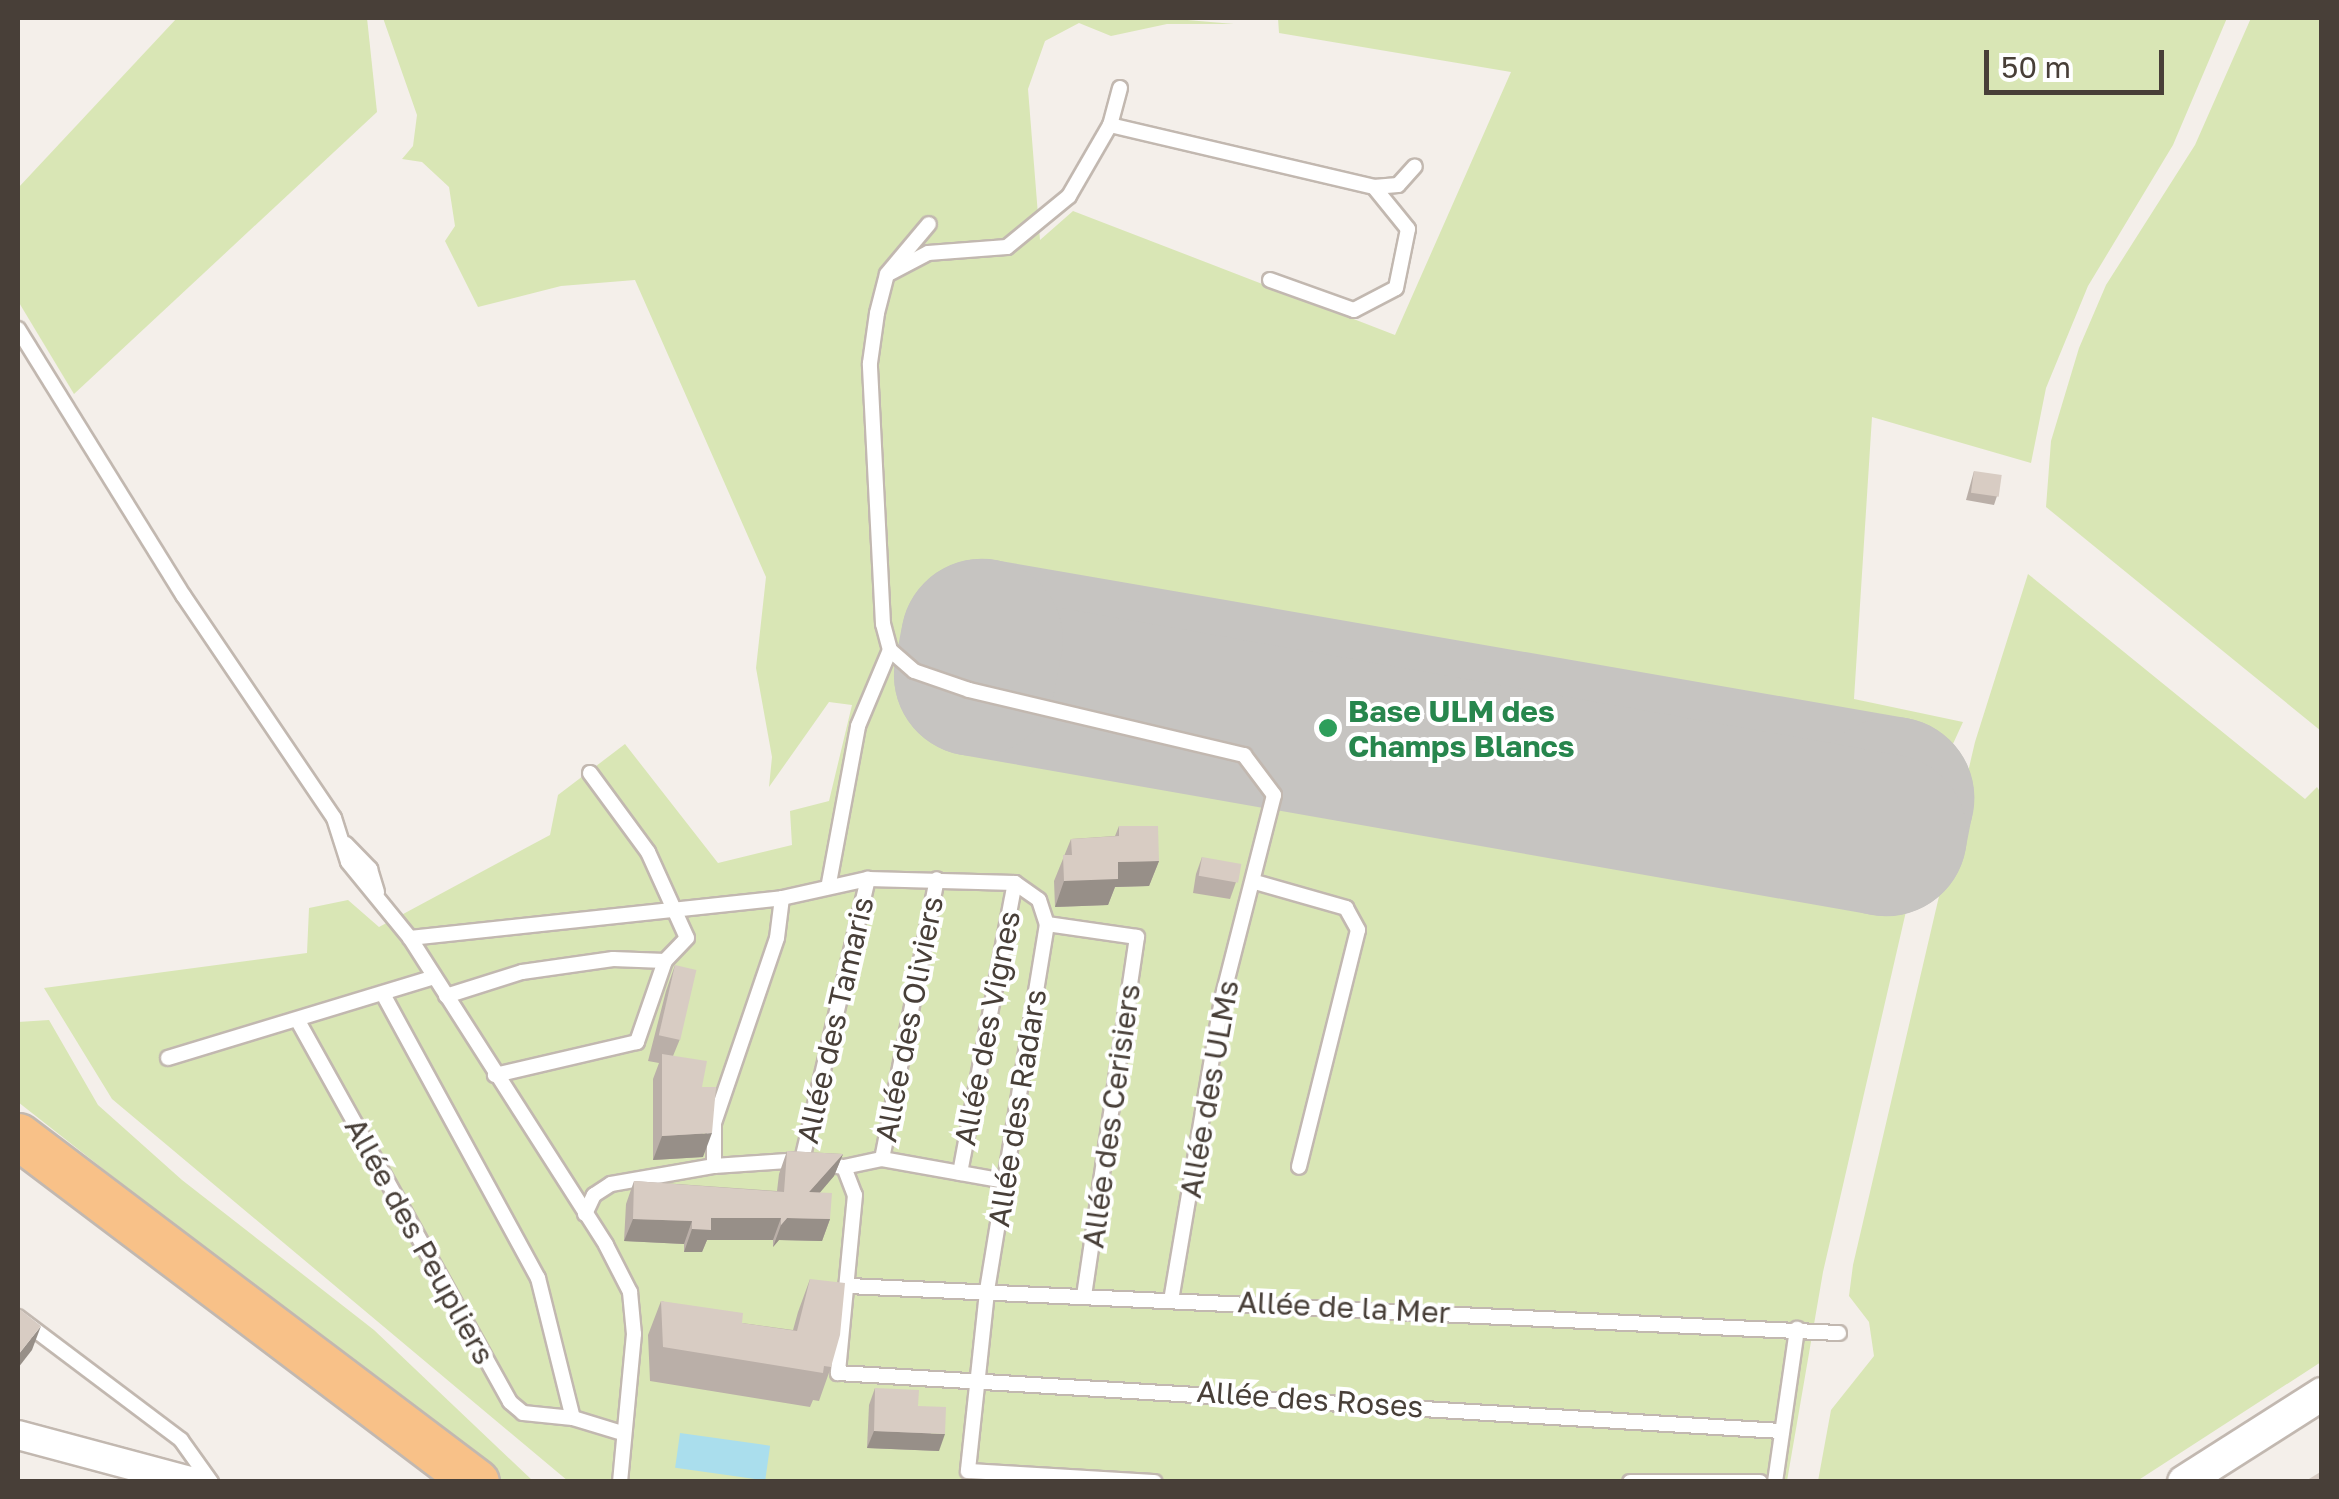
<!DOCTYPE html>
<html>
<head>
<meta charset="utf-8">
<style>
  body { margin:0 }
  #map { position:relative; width:2339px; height:1499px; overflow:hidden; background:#f4efea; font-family:"Golos Text",sans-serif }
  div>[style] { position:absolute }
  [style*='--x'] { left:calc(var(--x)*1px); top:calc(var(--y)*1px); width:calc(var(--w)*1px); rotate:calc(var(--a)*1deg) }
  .green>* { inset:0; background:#d9e6b5 }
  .water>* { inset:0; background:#aadeed; transform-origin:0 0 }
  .runway>* { height:162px; margin:-81px; padding:0 81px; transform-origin:81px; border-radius:81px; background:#c6c4c1 }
  .roads { filter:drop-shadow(2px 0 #c2b8b0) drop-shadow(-2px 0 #c2b8b0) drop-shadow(0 2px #c2b8b0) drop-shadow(0 -2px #c2b8b0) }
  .service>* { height:14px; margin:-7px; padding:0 7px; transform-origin:7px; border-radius:7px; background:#fff }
  .minor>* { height:28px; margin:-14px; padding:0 14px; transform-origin:14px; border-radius:14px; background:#fff }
  .tertiary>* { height:32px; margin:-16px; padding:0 16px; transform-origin:16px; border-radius:16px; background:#fff }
  .trunk>* { height:45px; margin:-22.5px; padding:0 22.5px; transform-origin:22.5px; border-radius:22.5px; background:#f8c188 }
  .wall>* { inset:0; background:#baafa8 }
  .shaded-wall>* { inset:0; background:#978f88 }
  .building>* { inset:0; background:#d8ccc3; transform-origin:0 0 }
  .dots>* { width:28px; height:28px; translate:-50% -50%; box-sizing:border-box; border:5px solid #fff; border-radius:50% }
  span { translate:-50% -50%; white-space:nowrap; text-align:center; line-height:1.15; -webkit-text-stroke:8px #fff; paint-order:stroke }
  .leisure-label { font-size:30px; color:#27864d; font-weight:700 }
  .left { translate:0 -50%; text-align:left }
  .street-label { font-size:30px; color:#483f38 }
  .frame { position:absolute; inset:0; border:20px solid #483f38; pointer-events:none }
  .scale { position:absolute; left:1984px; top:50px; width:180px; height:45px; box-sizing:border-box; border:5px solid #483f38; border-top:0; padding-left:12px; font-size:30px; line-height:35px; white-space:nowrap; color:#483f38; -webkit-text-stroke:8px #fff; paint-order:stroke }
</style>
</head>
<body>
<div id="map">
  <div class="green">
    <div style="clip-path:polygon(177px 18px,367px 18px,377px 112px,74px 394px,18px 301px,18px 188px)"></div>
    <div style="clip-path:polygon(383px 18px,1164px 18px,1234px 24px,1167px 24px,1111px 36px,1079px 23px,1045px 41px,1028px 89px,1040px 240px,1073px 211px,1395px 335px,1511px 72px,1279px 33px,1278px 18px,2227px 18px,2173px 145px,2088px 286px,2046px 388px,2031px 463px,1872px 417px,1854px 699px,1963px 722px,1936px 781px,1823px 1272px,1787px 1481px,568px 1481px,112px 1099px,44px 988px,307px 953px,309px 908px,348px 900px,379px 927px,550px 835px,558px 795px,625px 744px,718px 863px,792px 845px,790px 811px,829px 801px,852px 705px,829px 702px,769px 787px,772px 757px,756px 668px,766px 577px,635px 280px,561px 286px,478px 307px,445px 241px,455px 226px,449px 187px,422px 162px,402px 159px,413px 146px,417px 115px)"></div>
    <div style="clip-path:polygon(2251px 18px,2321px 18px,2321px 731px,2046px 507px,2051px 441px,2079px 348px,2106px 285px,2195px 145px)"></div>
    <div style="clip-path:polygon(2028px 574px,2305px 799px,2317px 787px,2321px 793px,2321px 1362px,2137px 1481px,1818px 1481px,1831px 1410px,1874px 1356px,1869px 1322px,1849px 1296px,1853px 1265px,1975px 742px)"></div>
    <div style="clip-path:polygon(49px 1020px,98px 1105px,182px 1180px,374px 1330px,533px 1481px,500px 1481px,18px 1102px,18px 1022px)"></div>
  </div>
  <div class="water">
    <div style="left:680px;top:1433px;width:91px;height:35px;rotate:8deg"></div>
  </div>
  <div class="runway">
    <div style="--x:982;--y:640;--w:925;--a:9.84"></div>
    <div style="--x:1893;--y:798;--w:38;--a:101"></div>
    <div style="--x:1886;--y:835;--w:925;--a:-170.04"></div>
    <div style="--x:975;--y:675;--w:36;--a:-79"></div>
  </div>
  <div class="roads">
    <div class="service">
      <div style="--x:1120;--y:88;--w:38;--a:105"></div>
      <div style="--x:1110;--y:125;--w:271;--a:13.2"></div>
      <div style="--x:890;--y:273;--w:43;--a:-27.8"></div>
      <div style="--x:928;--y:253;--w:79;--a:-4.3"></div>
      <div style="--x:1007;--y:247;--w:80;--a:-39.4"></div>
      <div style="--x:1069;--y:196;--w:82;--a:-60"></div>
      <div style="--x:1270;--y:280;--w:89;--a:19.7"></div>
      <div style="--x:1354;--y:310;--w:47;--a:-27.6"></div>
      <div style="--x:1396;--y:288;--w:60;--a:-78.5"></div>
      <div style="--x:1408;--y:229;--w:54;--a:-129"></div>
      <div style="--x:1374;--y:187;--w:24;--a:-5"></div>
      <div style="--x:1398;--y:185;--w:25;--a:-48"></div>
      <div style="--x:18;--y:329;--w:313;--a:58.2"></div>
      <div style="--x:183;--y:595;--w:269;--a:55.9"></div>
      <div style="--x:334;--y:818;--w:46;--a:72.3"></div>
      <div style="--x:348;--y:862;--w:98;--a:50.8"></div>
      <div style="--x:410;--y:938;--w:364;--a:57.4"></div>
      <div style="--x:606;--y:1245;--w:53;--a:62.9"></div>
      <div style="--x:630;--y:1292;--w:42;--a:84.6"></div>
      <div style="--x:634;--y:1334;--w:149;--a:95.4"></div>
      <div style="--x:890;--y:650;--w:32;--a:41"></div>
      <div style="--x:914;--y:671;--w:58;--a:19.1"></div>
      <div style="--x:969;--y:690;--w:283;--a:13.3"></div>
      <div style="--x:1244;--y:755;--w:50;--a:53.1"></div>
      <div style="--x:1274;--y:795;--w:211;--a:104.3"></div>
      <div style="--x:1222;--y:999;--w:304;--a:99.6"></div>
      <div style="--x:590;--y:773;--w:98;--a:53.7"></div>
      <div style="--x:648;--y:852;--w:94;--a:65.6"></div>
      <div style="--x:687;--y:938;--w:32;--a:134"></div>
      <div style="--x:346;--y:844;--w:35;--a:46"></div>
      <div style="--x:370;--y:869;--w:24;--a:73"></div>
      <div style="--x:1255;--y:882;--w:95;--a:15.9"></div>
      <div style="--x:1346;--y:908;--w:25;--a:61"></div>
      <div style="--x:1358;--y:930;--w:244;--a:104"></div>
      <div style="--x:829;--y:883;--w:160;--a:-79.5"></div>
      <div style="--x:858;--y:726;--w:82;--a:-67.2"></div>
      <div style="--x:890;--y:650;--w:27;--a:-105"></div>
      <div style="--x:883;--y:624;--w:261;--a:-92.9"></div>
      <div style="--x:870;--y:363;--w:50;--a:-82"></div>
      <div style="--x:877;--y:313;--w:40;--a:-75.6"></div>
      <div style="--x:887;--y:274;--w:65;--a:-50"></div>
      <div style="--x:1047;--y:924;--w:373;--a:99.3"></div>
      <div style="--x:987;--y:1292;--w:180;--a:96.1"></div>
      <div style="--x:968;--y:1471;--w:187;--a:3.4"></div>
      <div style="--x:410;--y:938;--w:374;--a:-6.1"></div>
      <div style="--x:782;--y:898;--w:88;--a:-12.5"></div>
      <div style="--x:868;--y:879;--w:147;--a:1.6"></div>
      <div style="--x:1015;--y:883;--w:29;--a:35"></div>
      <div style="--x:1039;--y:900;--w:25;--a:72"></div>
      <div style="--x:1047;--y:924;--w:91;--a:8.2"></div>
      <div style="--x:1137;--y:937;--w:363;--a:98.4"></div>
      <div style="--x:383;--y:994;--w:324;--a:61.4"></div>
      <div style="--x:538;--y:1278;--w:144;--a:76"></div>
      <div style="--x:573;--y:1418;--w:51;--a:17"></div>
      <div style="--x:446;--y:996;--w:80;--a:-17.5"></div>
      <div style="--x:522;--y:972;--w:92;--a:-8.1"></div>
      <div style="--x:613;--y:959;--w:52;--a:2.2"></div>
      <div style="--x:665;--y:961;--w:86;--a:109.1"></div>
      <div style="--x:637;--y:1042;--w:146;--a:166.9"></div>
      <div style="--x:298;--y:1021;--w:436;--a:60.9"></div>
      <div style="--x:510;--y:1402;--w:17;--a:40"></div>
      <div style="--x:523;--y:1413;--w:50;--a:5.7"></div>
      <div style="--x:168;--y:1058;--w:278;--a:-16.9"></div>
      <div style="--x:882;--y:1159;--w:285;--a:-78.9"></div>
      <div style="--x:802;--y:1160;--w:289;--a:-76.8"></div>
      <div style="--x:824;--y:1164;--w:20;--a:9"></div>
      <div style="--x:844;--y:1167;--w:30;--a:69"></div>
      <div style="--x:855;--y:1195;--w:179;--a:95.5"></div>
      <div style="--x:838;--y:1373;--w:946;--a:3.52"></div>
      <div style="--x:714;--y:1166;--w:43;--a:-90"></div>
      <div style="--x:714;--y:1123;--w:195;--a:-71.2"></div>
      <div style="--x:777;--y:938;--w:40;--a:-82.9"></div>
      <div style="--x:844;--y:1167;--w:39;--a:-12"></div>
      <div style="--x:882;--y:1159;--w:124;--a:10.2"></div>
      <div style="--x:960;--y:1173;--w:295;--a:-79.3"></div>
      <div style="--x:585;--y:1214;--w:21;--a:-65"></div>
      <div style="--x:594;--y:1195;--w:20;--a:-33"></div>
      <div style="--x:611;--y:1184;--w:105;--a:-9.9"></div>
      <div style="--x:714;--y:1166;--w:88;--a:-3.9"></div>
      <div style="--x:849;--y:1286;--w:991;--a:2.72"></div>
      <div style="--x:18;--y:1317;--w:204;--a:37"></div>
      <div style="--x:181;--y:1440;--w:52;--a:54.5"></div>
      <div style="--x:1630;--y:1482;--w:130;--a:0"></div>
      <div style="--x:1775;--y:1482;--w:155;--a:-81.8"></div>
    </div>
    <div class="minor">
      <div style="--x:18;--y:1435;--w:181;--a:15"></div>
    </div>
    <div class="tertiary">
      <div style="--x:2184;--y:1482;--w:164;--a:-32.5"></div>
    </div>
    <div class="trunk">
      <div style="--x:18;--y:1136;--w:574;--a:37.07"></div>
    </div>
  </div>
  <div class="wall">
    <div style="clip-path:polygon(1974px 471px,1997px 496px,1994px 505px,1966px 500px)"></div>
    <div style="clip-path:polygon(1119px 826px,1159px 861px,1149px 886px,1115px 887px,1108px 905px,1055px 907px,1054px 881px,1071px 839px,1115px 836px)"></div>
    <div style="clip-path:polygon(1202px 857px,1236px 882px,1230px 899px,1193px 893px,1196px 874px)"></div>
    <div style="clip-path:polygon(675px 965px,680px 1039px,673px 1056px,702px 1087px,703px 1157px,653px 1160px,653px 1079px,659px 1063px,648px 1061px,666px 991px)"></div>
    <div style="clip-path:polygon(787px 1151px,843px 1154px,834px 1176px,820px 1192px,830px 1219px,822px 1241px,779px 1240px,773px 1247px,773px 1240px,707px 1240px,702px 1252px,684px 1252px,684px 1244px,624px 1241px,626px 1204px,634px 1181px,777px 1191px,779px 1174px)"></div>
    <div style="clip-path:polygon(810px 1279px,831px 1367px,819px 1401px,813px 1400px,810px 1407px,650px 1381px,648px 1335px,661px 1301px,742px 1323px,793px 1330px,798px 1312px)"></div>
    <div style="clip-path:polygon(875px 1388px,918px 1406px,939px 1451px,867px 1448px,869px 1405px)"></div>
  </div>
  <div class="shaded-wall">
    <div style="clip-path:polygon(1159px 861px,1149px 886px,1115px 887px,1108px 905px,1055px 907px,1064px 881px,1118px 862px)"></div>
    <div style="clip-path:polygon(712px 1133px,703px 1157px,653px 1160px,662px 1136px)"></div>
    <div style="clip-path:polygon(843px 1154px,834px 1176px,801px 1215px,809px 1192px)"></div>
    <div style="clip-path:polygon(711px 1218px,781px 1218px,773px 1240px,707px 1240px,702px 1252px,684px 1252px,692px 1229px)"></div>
    <div style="clip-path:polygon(787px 1218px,830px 1219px,822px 1241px,779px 1240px,773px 1247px,781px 1225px)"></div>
    <div style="clip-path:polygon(633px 1219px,692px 1221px,684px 1244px,624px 1241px)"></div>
    <div style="clip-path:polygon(41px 1326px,32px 1350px,18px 1368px,18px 1355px)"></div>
    <div style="clip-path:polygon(874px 1431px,945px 1434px,939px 1451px,867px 1448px)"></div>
  </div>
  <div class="building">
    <div style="left:1974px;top:471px;width:28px;height:22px;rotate:8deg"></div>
    <div style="clip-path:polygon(1119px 826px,1158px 826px,1159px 861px,1118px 862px,1118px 879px,1064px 881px,1063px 855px,1072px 855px,1071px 839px,1119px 836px)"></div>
    <div style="left:1202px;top:857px;width:40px;height:19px;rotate:10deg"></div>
    <div style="left:675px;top:965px;width:22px;height:72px;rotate:13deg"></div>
    <div style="clip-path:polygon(662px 1054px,707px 1061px,702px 1087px,716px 1087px,712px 1133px,662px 1136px)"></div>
    <div style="clip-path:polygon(787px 1151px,843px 1154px,809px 1192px,832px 1193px,830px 1219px,787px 1218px,781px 1225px,781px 1218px,711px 1218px,711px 1230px,692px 1229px,692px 1221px,633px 1219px,634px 1181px,784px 1192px)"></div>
    <div style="clip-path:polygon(810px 1279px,845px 1283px,840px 1335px,831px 1367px,824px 1366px,823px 1373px,663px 1347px,661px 1301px,743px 1313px,742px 1323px,797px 1331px)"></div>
    <div style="clip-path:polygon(18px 1308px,41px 1326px,18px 1355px)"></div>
    <div style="clip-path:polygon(875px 1388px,919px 1390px,918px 1406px,946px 1407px,945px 1434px,874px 1431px)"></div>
    <div style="clip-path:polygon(2322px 1471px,2322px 1482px,2304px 1482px)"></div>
  </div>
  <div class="dots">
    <div style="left:1328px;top:728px;background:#2e9e5b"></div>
  </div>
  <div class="leisure-label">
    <span class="left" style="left:1348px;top:728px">Base ULM des<br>Champs Blancs</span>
  </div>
  <div class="street-label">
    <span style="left:909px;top:1019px;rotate:-79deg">Allée des Oliviers</span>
    <span style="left:835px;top:1020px;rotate:-77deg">Allée des Tamaris</span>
    <span style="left:987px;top:1028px;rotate:-79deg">Allée des Vignes</span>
    <span style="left:1209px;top:1089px;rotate:-80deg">Allée des ULMs</span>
    <span style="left:1017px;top:1108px;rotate:-81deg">Allée des Radars</span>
    <span style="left:1111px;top:1116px;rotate:-82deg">Allée des Cerisiers</span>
    <span style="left:420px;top:1241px;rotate:61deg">Allée des Peupliers</span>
    <span style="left:1344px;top:1307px;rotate:3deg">Allée de la Mer</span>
    <span style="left:1310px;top:1399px;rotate:4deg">Allée des Roses</span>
  </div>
  <div class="frame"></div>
  <div class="scale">50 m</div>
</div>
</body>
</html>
